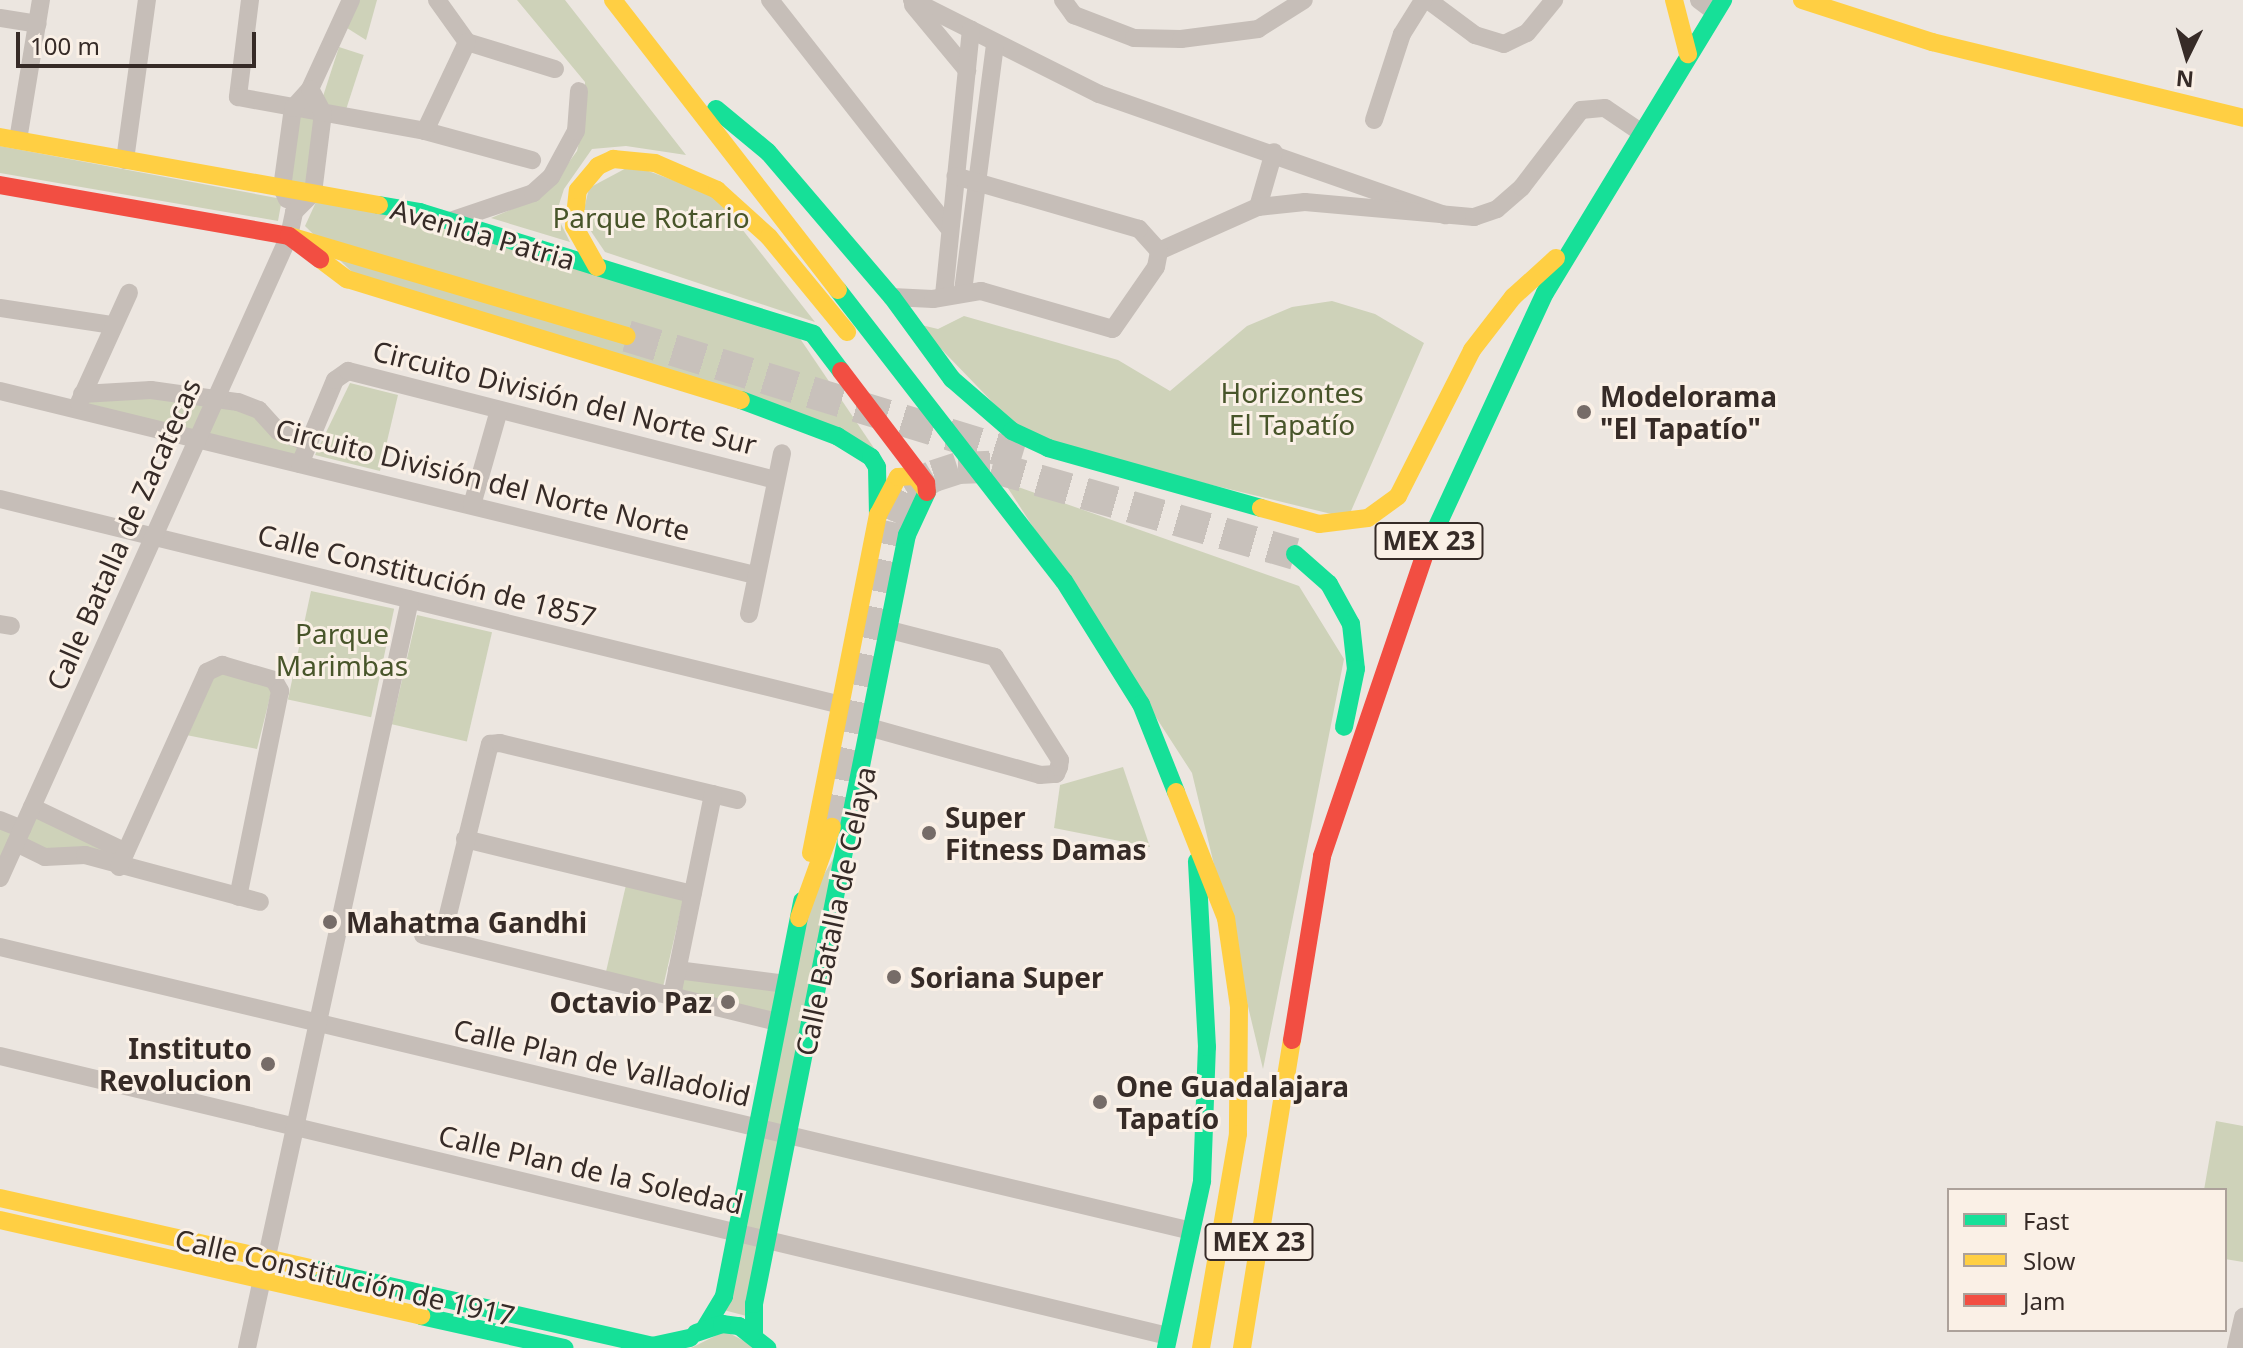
<!DOCTYPE html>
<html>
<head>
<meta charset="utf-8">
<style>
  body { margin:0 }
  #map { position:relative; width:2243px; height:1348px; overflow:hidden; background:#ece6e0; font-family:"Noto Sans",sans-serif }
  div>[style] { position:absolute }
  [style*='--x'] { left:calc(var(--x)*1px); top:calc(var(--y)*1px); width:calc(var(--w)*1px); rotate:calc(var(--a)*1deg) }
  .green>* { inset:0; background:#ced2b9; transform-origin:0 0 }
  .highway-tunnel>* { height:32px; margin-top:-16px; transform-origin:0; background:repeating-linear-gradient(90deg,#c8c1bb 0 32px,transparent 0 48px) }
  .street>* { height:18px; margin:-9px; padding:0 9px; transform-origin:9px; border-radius:9px; background:#c6beb8 }
  .fast>* { height:18px; margin:-9px; padding:0 9px; transform-origin:9px; border-radius:9px; background:#16e098 }
  .slow>* { height:18px; margin:-9px; padding:0 9px; transform-origin:9px; border-radius:9px; background:#ffcf43 }
  .jam>* { height:18px; margin:-9px; padding:0 9px; transform-origin:9px; border-radius:9px; background:#f24e42 }
  .dots>* { width:22px; height:22px; translate:-50% -50%; box-sizing:border-box; border:4px solid #faf0e6; border-radius:50% }
  span { translate:-50% -50%; white-space:nowrap; text-align:center; line-height:1.15; -webkit-text-stroke:6px #faf0e6; paint-order:stroke }
  .shield-label span { padding:2px 6px; background:#faf0e6; border:2px solid; border-radius:6px; -webkit-text-stroke-width:0 }
  .shield-label { font-size:26px; color:#362b27; font-weight:700 }
  .park-label { font-size:28px; color:#48552a }
  .street-label { font-size:28px; color:#362b27 }
  .poi-label { font-size:28px; color:#362b27; font-weight:700 }
  .left { translate:0 -50%; text-align:left }
  .right { translate:-100% -50%; text-align:right }
  .legend { position:absolute; left:1947px; top:1188px; width:280px; height:144px; box-sizing:border-box; background:#faf0e6; border:2px solid #aca19a; margin:0; padding:10px 14px; list-style:none; font-size:24px; color:#362b27 }
  .legend li { display:flex; align-items:center; gap:16px; height:40px }
  .legend b { width:40px; border:2px solid #aca19a }
  .north { position:absolute; left:2147px; top:16px; width:80px; height:80px; -webkit-text-stroke:6px #faf0e6; paint-order:stroke; rotate:185deg; font-size:22px; font-weight:700; line-height:32px; text-align:center; color:#362b27 }
  .north::after { content:''; display:block; margin:auto; width:28px; height:36px; background:#362b27; clip-path:polygon(50% 0,100% 100%,50% 72%,0 100%) }
  .scale { position:absolute; left:16px; top:32px; width:240px; height:36px; box-sizing:border-box; border:4px solid #362b27; border-top:0; padding-left:10px; font-size:24px; line-height:28px; white-space:nowrap; color:#362b27; -webkit-text-stroke:6px #faf0e6; paint-order:stroke }
</style>
</head>
<body>
<div id="map">
  <div class="green">
    <div style="clip-path:polygon(355px 0,377px 0,366px 40px,347px 28px)"></div>
    <div style="clip-path:polygon(517px 0,565px 0,686px 155px,626px 146px,592px 149px,564px 189px,556px 214px,570px 242px,491px 218px,538px 198px,558px 177px,577px 151px,584px 120px,585px 82px)"></div>
    <div style="left:339px;top:47px;width:26px;height:58px;rotate:18deg"></div>
    <div style="left:293px;top:108px;width:30px;height:81px;rotate:9deg"></div>
    <div style="clip-path:polygon(0 146px,282px 199px,278px 221px,0 173px)"></div>
    <div style="clip-path:polygon(632px 165px,716px 196px,815px 322px,605px 252px,582px 218px,589px 188px)"></div>
    <div style="clip-path:polygon(316px 202px,413px 219px,799px 337px,878px 454px,352px 272px,305px 226px)"></div>
    <div style="clip-path:polygon(1332px 301px,1375px 314px,1424px 343px,1348px 518px,1030px 441px,917px 324px,938px 329px,964px 316px,1118px 360px,1170px 391px,1247px 326px,1292px 307px)"></div>
    <div style="clip-path:polygon(350px 383px,398px 395px,380px 471px,315px 455px)"></div>
    <div style="clip-path:polygon(147px 391px,244px 404px,303px 446px,300px 464px,82px 411px,82px 394px)"></div>
    <div style="clip-path:polygon(1004px 482px,1299px 586px,1344px 659px,1263px 1069px,1192px 773px)"></div>
    <div style="left:311px;top:591px;width:85px;height:111px;rotate:12deg"></div>
    <div style="left:417px;top:615px;width:77px;height:112px;rotate:13deg"></div>
    <div style="clip-path:polygon(214px 671px,273px 685px,257px 749px,186px 735px)"></div>
    <div style="clip-path:polygon(1123px 767px,1150px 847px,1054px 828px,1060px 785px)"></div>
    <div style="clip-path:polygon(34px 813px,126px 852px,119px 867px,16px 843px,0 862px,0 824px)"></div>
    <div style="clip-path:polygon(845px 838px,789px 1135px,754px 1318px,716px 1308px,799px 918px)"></div>
    <div style="left:626px;top:885px;width:59px;height:90px;rotate:13deg"></div>
    <div style="clip-path:polygon(679px 974px,782px 987px,775px 1021px,672px 996px)"></div>
    <div style="clip-path:polygon(2216px 1121px,2243px 1126px,2243px 1262px,2225px 1259px,2225px 1190px,2204px 1190px)"></div>
    <div style="clip-path:polygon(725px 1331px,758px 1348px,691px 1348px)"></div>
  </div>
  <div class="highway-tunnel">
    <div style="--x:627;--y:336;--w:413;--a:17"></div>
    <div style="--x:832;--y:827;--w:311;--a:-78.5"></div>
    <div style="--x:894;--y:522;--w:33;--a:-67"></div>
    <div style="--x:907;--y:492;--w:31;--a:-31"></div>
    <div style="--x:934;--y:476;--w:25;--a:-18"></div>
    <div style="--x:958;--y:468;--w:34;--a:-2"></div>
    <div style="--x:992;--y:467;--w:315;--a:16"></div>
  </div>
  <div class="street">
    <div style="--x:250;--y:0;--w:98;--a:97.1"></div>
    <div style="--x:238;--y:97;--w:190;--a:10.3"></div>
    <div style="--x:425;--y:131;--w:111;--a:15.2"></div>
    <div style="--x:437;--y:0;--w:52;--a:54.5"></div>
    <div style="--x:467;--y:42;--w:92;--a:17.1"></div>
    <div style="--x:770;--y:0;--w:288;--a:51.9"></div>
    <div style="--x:912;--y:0;--w:209;--a:26.7"></div>
    <div style="--x:1099;--y:94;--w:367;--a:19.3"></div>
    <div style="--x:1063;--y:0;--w:19;--a:54"></div>
    <div style="--x:1074;--y:15;--w:64;--a:21"></div>
    <div style="--x:1134;--y:38;--w:47;--a:1.2"></div>
    <div style="--x:1181;--y:39;--w:78;--a:-7.4"></div>
    <div style="--x:1258;--y:29;--w:54;--a:-32.2"></div>
    <div style="--x:1428;--y:0;--w:59;--a:36.7"></div>
    <div style="--x:1475;--y:35;--w:30;--a:17"></div>
    <div style="--x:1504;--y:44;--w:25;--a:-26"></div>
    <div style="--x:1527;--y:33;--w:43;--a:-50.7"></div>
    <div style="--x:1699;--y:0;--w:20;--a:37"></div>
    <div style="--x:913;--y:5;--w:85;--a:50.3"></div>
    <div style="--x:0;--y:18;--w:38;--a:9"></div>
    <div style="--x:1374;--y:120;--w:90;--a:-72"></div>
    <div style="--x:1402;--y:34;--w:40;--a:-58"></div>
    <div style="--x:425;--y:131;--w:98;--a:-64.7"></div>
    <div style="--x:18;--y:140;--w:142;--a:-80.7"></div>
    <div style="--x:125;--y:160;--w:162;--a:-82.2"></div>
    <div style="--x:287;--y:199;--w:12;--a:-114"></div>
    <div style="--x:282;--y:188;--w:81;--a:-82.2"></div>
    <div style="--x:293;--y:108;--w:25;--a:-48"></div>
    <div style="--x:310;--y:89;--w:98;--a:-65.3"></div>
    <div style="--x:1258;--y:207;--w:57;--a:-73.8"></div>
    <div style="--x:450;--y:221;--w:88;--a:-18.6"></div>
    <div style="--x:533;--y:193;--w:24;--a:-42"></div>
    <div style="--x:551;--y:177;--w:52;--a:-61.5"></div>
    <div style="--x:576;--y:131;--w:40;--a:-85.7"></div>
    <div style="--x:1159;--y:251;--w:108;--a:-24"></div>
    <div style="--x:1258;--y:207;--w:47;--a:-6.1"></div>
    <div style="--x:1305;--y:202;--w:170;--a:5.1"></div>
    <div style="--x:1474;--y:217;--w:24;--a:-19"></div>
    <div style="--x:1497;--y:209;--w:33;--a:-41"></div>
    <div style="--x:1522;--y:187;--w:97;--a:-52.5"></div>
    <div style="--x:1581;--y:110;--w:24;--a:-5"></div>
    <div style="--x:1605;--y:108;--w:45;--a:34"></div>
    <div style="--x:963;--y:291;--w:250;--a:-82.6"></div>
    <div style="--x:944;--y:295;--w:267;--a:-84.2"></div>
    <div style="--x:892;--y:297;--w:41;--a:2.8"></div>
    <div style="--x:933;--y:299;--w:49;--a:-9.5"></div>
    <div style="--x:981;--y:291;--w:137;--a:16.1"></div>
    <div style="--x:1113;--y:329;--w:75;--a:-55.3"></div>
    <div style="--x:1156;--y:267;--w:16;--a:-79"></div>
    <div style="--x:1159;--y:251;--w:30;--a:-132"></div>
    <div style="--x:1139;--y:229;--w:191;--a:-163.9"></div>
    <div style="--x:0;--y:308;--w:114;--a:8.6"></div>
    <div style="--x:0;--y:391;--w:777;--a:13.7"></div>
    <div style="--x:82;--y:394;--w:69;--a:-3.3"></div>
    <div style="--x:151;--y:390;--w:88;--a:7.9"></div>
    <div style="--x:238;--y:402;--w:22;--a:21"></div>
    <div style="--x:259;--y:410;--w:28;--a:48"></div>
    <div style="--x:278;--y:431;--w:33;--a:21"></div>
    <div style="--x:79;--y:403;--w:121;--a:-65.6"></div>
    <div style="--x:300;--y:464;--w:91;--a:-67.4"></div>
    <div style="--x:335;--y:380;--w:16;--a:-35"></div>
    <div style="--x:348;--y:371;--w:441;--a:14.3"></div>
    <div style="--x:0;--y:499;--w:866;--a:13.76"></div>
    <div style="--x:472;--y:505;--w:99;--a:-74.1"></div>
    <div style="--x:749;--y:614;--w:164;--a:-78.4"></div>
    <div style="--x:0;--y:624;--w:11;--a:10"></div>
    <div style="--x:872;--y:728;--w:174;--a:15.6"></div>
    <div style="--x:1040;--y:775;--w:16;--a:-4"></div>
    <div style="--x:1056;--y:774;--w:8;--a:-67"></div>
    <div style="--x:1059;--y:767;--w:7;--a:-82"></div>
    <div style="--x:1060;--y:760;--w:122;--a:-122.3"></div>
    <div style="--x:995;--y:657;--w:108;--a:-165.6"></div>
    <div style="--x:32;--y:807;--w:104;--a:25.6"></div>
    <div style="--x:0;--y:820;--w:24;--a:22"></div>
    <div style="--x:465;--y:839;--w:234;--a:13.6"></div>
    <div style="--x:16;--y:843;--w:32;--a:26"></div>
    <div style="--x:45;--y:857;--w:40;--a:-2.9"></div>
    <div style="--x:85;--y:855;--w:181;--a:15"></div>
    <div style="--x:119;--y:867;--w:214;--a:-65.7"></div>
    <div style="--x:207;--y:672;--w:17;--a:-25"></div>
    <div style="--x:222;--y:665;--w:54;--a:16.1"></div>
    <div style="--x:274;--y:680;--w:13;--a:61"></div>
    <div style="--x:280;--y:691;--w:210;--a:101.5"></div>
    <div style="--x:0;--y:878;--w:704;--a:-65.76"></div>
    <div style="--x:289;--y:236;--w:25;--a:-78"></div>
    <div style="--x:294;--y:212;--w:27;--a:-45"></div>
    <div style="--x:313;--y:193;--w:81;--a:-82.9"></div>
    <div style="--x:323;--y:113;--w:27;--a:-118"></div>
    <div style="--x:423;--y:935;--w:366;--a:13.8"></div>
    <div style="--x:442;--y:939;--w:201;--a:-76.2"></div>
    <div style="--x:490;--y:744;--w:10;--a:-6"></div>
    <div style="--x:500;--y:743;--w:244;--a:13.5"></div>
    <div style="--x:0;--y:947;--w:1224;--a:13.41"></div>
    <div style="--x:677;--y:970;--w:110;--a:7.3"></div>
    <div style="--x:672;--y:996;--w:206;--a:-78.5"></div>
    <div style="--x:0;--y:1056;--w:1201;--a:13.48"></div>
    <div style="--x:247;--y:1348;--w:766;--a:-77.71"></div>
    <div style="--x:2236;--y:1348;--w:32;--a:-77"></div>
  </div>
  <div class="fast">
    <div style="--x:716;--y:109;--w:67;--a:39.6"></div>
    <div style="--x:768;--y:152;--w:191;--a:49.5"></div>
    <div style="--x:892;--y:297;--w:102;--a:53.8"></div>
    <div style="--x:952;--y:379;--w:79;--a:40.9"></div>
    <div style="--x:1012;--y:431;--w:40;--a:25"></div>
    <div style="--x:1048;--y:448;--w:221;--a:15.7"></div>
    <div style="--x:379;--y:205;--w:42;--a:9.7"></div>
    <div style="--x:420;--y:212;--w:412;--a:17.2"></div>
    <div style="--x:813;--y:334;--w:46;--a:52.9"></div>
    <div style="--x:838;--y:290;--w:368;--a:52.2"></div>
    <div style="--x:1064;--y:581;--w:145;--a:58"></div>
    <div style="--x:1141;--y:704;--w:95;--a:68.3"></div>
    <div style="--x:741;--y:400;--w:103;--a:20.6"></div>
    <div style="--x:837;--y:436;--w:40;--a:32"></div>
    <div style="--x:871;--y:457;--w:12;--a:59"></div>
    <div style="--x:877;--y:467;--w:48;--a:88.8"></div>
    <div style="--x:1427;--y:548;--w:281;--a:-65.2"></div>
    <div style="--x:1545;--y:293;--w:343;--a:-58.7"></div>
    <div style="--x:1295;--y:554;--w:45;--a:41.4"></div>
    <div style="--x:1329;--y:584;--w:46;--a:61.2"></div>
    <div style="--x:1351;--y:624;--w:45;--a:83.7"></div>
    <div style="--x:1356;--y:669;--w:59;--a:101.7"></div>
    <div style="--x:310;--y:1268;--w:351;--a:12.8"></div>
    <div style="--x:652;--y:1346;--w:39;--a:-12"></div>
    <div style="--x:421;--y:1316;--w:147;--a:12.6"></div>
    <div style="--x:705;--y:1328;--w:37;--a:-59"></div>
    <div style="--x:724;--y:1296;--w:403;--a:-78.8"></div>
    <div style="--x:696;--y:1333;--w:28;--a:-19"></div>
    <div style="--x:722;--y:1324;--w:17;--a:7"></div>
    <div style="--x:739;--y:1326;--w:36;--a:38"></div>
    <div style="--x:754;--y:1333;--w:29;--a:-90"></div>
    <div style="--x:754;--y:1304;--w:784;--a:-78.75"></div>
    <div style="--x:907;--y:535;--w:47;--a:-65.1"></div>
    <div style="--x:1166;--y:1348;--w:171;--a:-77.8"></div>
    <div style="--x:1202;--y:1181;--w:134;--a:-87.9"></div>
    <div style="--x:1207;--y:1047;--w:186;--a:-93.1"></div>
  </div>
  <div class="slow">
    <div style="--x:613;--y:0;--w:367;--a:52.2"></div>
    <div style="--x:1674;--y:0;--w:56;--a:75.5"></div>
    <div style="--x:1802;--y:0;--w:137;--a:17.9"></div>
    <div style="--x:1932;--y:42;--w:320;--a:13.7"></div>
    <div style="--x:0;--y:137;--w:385;--a:10.2"></div>
    <div style="--x:289;--y:236;--w:352;--a:16.5"></div>
    <div style="--x:320;--y:259;--w:34;--a:37"></div>
    <div style="--x:347;--y:279;--w:412;--a:17.1"></div>
    <div style="--x:597;--y:267;--w:47;--a:-119.3"></div>
    <div style="--x:574;--y:226;--w:36;--a:-84"></div>
    <div style="--x:578;--y:190;--w:31;--a:-50"></div>
    <div style="--x:598;--y:166;--w:17;--a:-25"></div>
    <div style="--x:613;--y:159;--w:42;--a:5.4"></div>
    <div style="--x:655;--y:163;--w:68;--a:23.5"></div>
    <div style="--x:717;--y:190;--w:70;--a:42.1"></div>
    <div style="--x:769;--y:237;--w:123;--a:50.6"></div>
    <div style="--x:1261;--y:508;--w:60;--a:15.4"></div>
    <div style="--x:1319;--y:524;--w:49;--a:-7"></div>
    <div style="--x:1368;--y:518;--w:37;--a:-36"></div>
    <div style="--x:1398;--y:496;--w:164;--a:-63.1"></div>
    <div style="--x:1472;--y:350;--w:67;--a:-52.3"></div>
    <div style="--x:1513;--y:297;--w:58;--a:-42.2"></div>
    <div style="--x:1176;--y:792;--w:136;--a:68.4"></div>
    <div style="--x:1226;--y:918;--w:90;--a:81.7"></div>
    <div style="--x:1239;--y:1007;--w:127;--a:90.5"></div>
    <div style="--x:1238;--y:1134;--w:217;--a:99.8"></div>
    <div style="--x:811;--y:853;--w:345;--a:-78.8"></div>
    <div style="--x:878;--y:515;--w:43;--a:-62.2"></div>
    <div style="--x:898;--y:477;--w:17;--a:-3"></div>
    <div style="--x:915;--y:476;--w:18;--a:52"></div>
    <div style="--x:799;--y:918;--w:97;--a:-70.1"></div>
    <div style="--x:0;--y:1198;--w:318;--a:12.7"></div>
    <div style="--x:0;--y:1220;--w:432;--a:12.8"></div>
    <div style="--x:1242;--y:1348;--w:312;--a:-80.8"></div>
  </div>
  <div class="jam">
    <div style="--x:0;--y:185;--w:293;--a:10"></div>
    <div style="--x:289;--y:236;--w:39;--a:37"></div>
    <div style="--x:841;--y:371;--w:141;--a:52.8"></div>
    <div style="--x:926;--y:483;--w:9;--a:84"></div>
    <div style="--x:1292;--y:1040;--w:186;--a:-80.7"></div>
    <div style="--x:1322;--y:856;--w:325;--a:-71.2"></div>
  </div>
  <div class="dots">
    <div style="left:1584px;top:412px;background:#766c68"></div>
    <div style="left:929px;top:833px;background:#766c68"></div>
    <div style="left:330px;top:922px;background:#766c68"></div>
    <div style="left:894px;top:977px;background:#766c68"></div>
    <div style="left:728px;top:1002px;background:#766c68"></div>
    <div style="left:268px;top:1064px;background:#766c68"></div>
    <div style="left:1100px;top:1102px;background:#766c68"></div>
  </div>
  <div class="shield-label">
    <span style="left:1429px;top:541px">MEX 23</span>
    <span style="left:1259px;top:1242px">MEX 23</span>
  </div>
  <div class="park-label">
    <span style="left:651px;top:217px">Parque Rotario</span>
    <span style="left:1292px;top:408px">Horizontes<br>El Tapatío</span>
    <span style="left:342px;top:649px">Parque<br>Marimbas</span>
  </div>
  <div class="street-label">
    <span style="left:483px;top:234px;rotate:16deg">Avenida Patria</span>
    <span style="left:565px;top:397px;rotate:14deg">Circuito División del Norte Sur</span>
    <span style="left:483px;top:479px;rotate:14deg">Circuito División del Norte Norte</span>
    <span style="left:123px;top:534px;rotate:-66deg">Calle Batalla de Zacatecas</span>
    <span style="left:427px;top:575px;rotate:14deg">Calle Constitución de 1857</span>
    <span style="left:835px;top:911px;rotate:-78deg">Calle Batalla de Celaya</span>
    <span style="left:602px;top:1062px;rotate:13deg">Calle Plan de Valladolid</span>
    <span style="left:591px;top:1169px;rotate:13deg">Calle Plan de la Soledad</span>
    <span style="left:345px;top:1277px;rotate:13deg">Calle Constitución de 1917</span>
  </div>
  <div class="poi-label">
    <span class="left" style="left:1600px;top:412px">Modelorama<br>"El Tapatío"</span>
    <span class="left" style="left:945px;top:833px">Super<br>Fitness Damas</span>
    <span class="left" style="left:346px;top:922px">Mahatma Gandhi</span>
    <span class="left" style="left:910px;top:977px">Soriana Super</span>
    <span class="right" style="left:712px;top:1002px">Octavio Paz</span>
    <span class="right" style="left:252px;top:1064px">Instituto<br>Revolucion</span>
    <span class="left" style="left:1116px;top:1102px">One Guadalajara<br>Tapatío</span>
  </div>
  <ul class="legend">
  <li><b style="height:10px;background:#16e098"></b>Fast</li>
  <li><b style="height:10px;background:#ffcf43"></b>Slow</li>
  <li><b style="height:10px;background:#f24e42"></b>Jam</li>
  </ul>
  <div class="north">N</div>
  <div class="scale">100 m</div>
</div>
</body>
</html>
